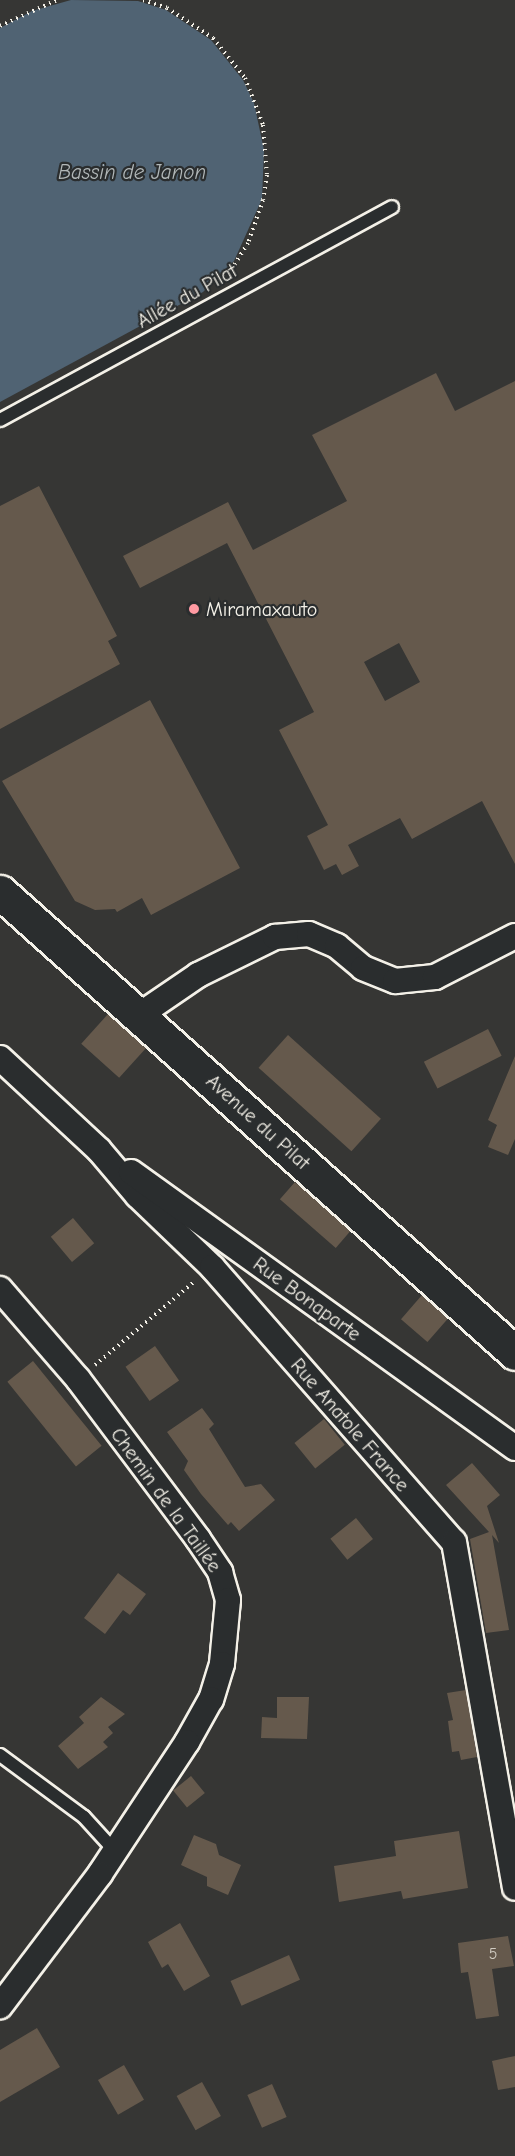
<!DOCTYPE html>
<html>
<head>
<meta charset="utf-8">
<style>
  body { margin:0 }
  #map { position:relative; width:515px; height:2156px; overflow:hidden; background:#363634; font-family:"Comic Neue",sans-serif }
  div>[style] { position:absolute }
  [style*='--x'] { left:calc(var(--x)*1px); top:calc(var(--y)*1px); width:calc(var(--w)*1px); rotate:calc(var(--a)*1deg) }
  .water>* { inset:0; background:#506373 }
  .building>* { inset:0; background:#65594c; transform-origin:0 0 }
  .path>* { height:4px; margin-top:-2px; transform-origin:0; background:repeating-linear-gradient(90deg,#f4f1e8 0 1.5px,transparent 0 6px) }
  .roads { filter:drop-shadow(2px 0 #f4f1e8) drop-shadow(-2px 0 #f4f1e8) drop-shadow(0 2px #f4f1e8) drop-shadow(0 -2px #f4f1e8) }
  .lane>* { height:12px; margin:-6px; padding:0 6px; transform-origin:6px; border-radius:6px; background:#2a2d2e }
  .street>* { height:24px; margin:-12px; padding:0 12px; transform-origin:12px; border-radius:12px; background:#2a2d2e }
  .secondary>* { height:33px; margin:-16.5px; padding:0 16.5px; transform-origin:16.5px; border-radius:16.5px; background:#2a2d2e }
  .dots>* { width:16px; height:16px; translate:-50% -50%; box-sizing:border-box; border:3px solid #2a2d2e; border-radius:50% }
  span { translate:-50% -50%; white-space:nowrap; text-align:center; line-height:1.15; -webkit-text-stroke:4.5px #2a2d2e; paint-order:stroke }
  .number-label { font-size:16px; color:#d0cbc1 }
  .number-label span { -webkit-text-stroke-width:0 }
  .street-label { font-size:20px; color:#f4f1e8 }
  .poi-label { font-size:20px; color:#f4f1e8 }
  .left { translate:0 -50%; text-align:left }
  .water-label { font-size:21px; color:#b2b8b9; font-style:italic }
</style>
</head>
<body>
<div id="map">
  <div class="water">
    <div style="clip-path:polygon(71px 0,138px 1px,166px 10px,211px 40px,243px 80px,254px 103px,264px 150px,262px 199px,234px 261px,203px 292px,0 402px,0 28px,32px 11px)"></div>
  </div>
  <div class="building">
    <div style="clip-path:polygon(evenodd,436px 373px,455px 411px,515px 381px,515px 864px,482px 801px,412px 839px,400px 818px,348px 845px,359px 866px,342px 875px,336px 864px,324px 870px,307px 836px,328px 825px,279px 730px,314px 712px,227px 543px,140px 588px,123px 556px,228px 502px,253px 550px,347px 501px,312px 435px,436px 373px,399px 643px,420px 682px,385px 701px,364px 662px,399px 643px)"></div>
    <div style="clip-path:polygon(39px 486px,117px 636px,108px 641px,120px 664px,0 729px,0 506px)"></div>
    <div style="clip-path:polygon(150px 700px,240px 868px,151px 915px,142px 898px,117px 912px,115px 909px,95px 910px,75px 901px,2px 781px)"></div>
    <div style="left:108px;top:1014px;width:51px;height:40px;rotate:42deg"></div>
    <div style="left:488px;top:1029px;width:30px;height:72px;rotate:63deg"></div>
    <div style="left:288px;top:1035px;width:125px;height:44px;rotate:42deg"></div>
    <div style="clip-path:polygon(515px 1056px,515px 1139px,508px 1155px,488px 1147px,497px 1125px,488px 1120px)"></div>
    <div style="left:295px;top:1182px;width:74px;height:23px;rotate:41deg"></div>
    <div style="left:73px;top:1218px;width:33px;height:29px;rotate:50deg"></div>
    <div style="left:422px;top:1295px;width:35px;height:32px;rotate:41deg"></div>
    <div style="left:155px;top:1346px;width:42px;height:36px;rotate:55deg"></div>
    <div style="left:33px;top:1361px;width:109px;height:33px;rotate:51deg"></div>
    <div style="clip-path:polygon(202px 1408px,214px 1424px,209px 1429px,245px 1487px,261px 1484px,275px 1500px,239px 1531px,231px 1522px,228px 1525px,201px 1494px,184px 1470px,188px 1461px,167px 1432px)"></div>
    <div style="left:324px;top:1419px;width:33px;height:38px;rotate:51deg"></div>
    <div style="clip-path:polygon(472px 1463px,500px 1495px,487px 1506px,499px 1543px,492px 1535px,509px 1630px,486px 1633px,470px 1539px,489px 1532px,446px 1485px)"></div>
    <div style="left:356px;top:1518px;width:27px;height:33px;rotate:51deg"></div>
    <div style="clip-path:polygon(118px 1573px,146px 1594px,130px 1615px,123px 1610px,105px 1634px,84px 1618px)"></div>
    <div style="clip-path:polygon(466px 1690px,477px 1757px,461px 1760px,459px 1751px,452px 1752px,448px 1721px,453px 1720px,447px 1693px)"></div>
    <div style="clip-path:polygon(101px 1697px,125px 1714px,108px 1727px,113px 1733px,103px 1742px,108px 1747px,78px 1769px,58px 1746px,84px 1723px,79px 1717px)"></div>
    <div style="clip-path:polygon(277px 1697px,309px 1697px,307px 1739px,261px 1738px,262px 1717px,277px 1718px)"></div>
    <div style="left:191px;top:1776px;width:22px;height:23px;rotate:51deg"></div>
    <div style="clip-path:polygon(459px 1831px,468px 1888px,403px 1899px,401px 1891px,339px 1902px,334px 1866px,396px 1856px,394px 1841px)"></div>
    <div style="clip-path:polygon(194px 1835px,216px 1844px,219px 1855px,241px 1865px,228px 1895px,207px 1886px,207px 1877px,181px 1865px)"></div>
    <div style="clip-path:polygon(180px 1923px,210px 1976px,184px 1991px,168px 1964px,162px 1968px,148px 1942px)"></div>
    <div style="clip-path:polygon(508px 1936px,514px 1966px,492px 1969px,499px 2016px,476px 2019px,468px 1972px,461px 1973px,458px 1943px)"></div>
    <div style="left:289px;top:1955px;width:27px;height:64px;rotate:66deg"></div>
    <div style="clip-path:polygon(37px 2028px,60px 2067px,0 2102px,0 2050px)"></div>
    <div style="clip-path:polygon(515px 2056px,515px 2087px,498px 2090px,492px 2061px)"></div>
    <div style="left:124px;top:2065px;width:40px;height:30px;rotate:60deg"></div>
    <div style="left:202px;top:2082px;width:39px;height:29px;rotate:61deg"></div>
    <div style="left:272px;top:2084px;width:36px;height:27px;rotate:66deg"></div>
  </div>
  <div class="path">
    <div style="--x:143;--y:0;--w:25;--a:18"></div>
    <div style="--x:167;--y:8;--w:55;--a:33.1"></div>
    <div style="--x:213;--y:38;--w:51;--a:51.3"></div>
    <div style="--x:245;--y:78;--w:50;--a:69"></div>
    <div style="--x:263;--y:125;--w:50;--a:85.4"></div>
    <div style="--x:267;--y:175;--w:25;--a:99"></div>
    <div style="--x:263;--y:200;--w:46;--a:109.2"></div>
    <div style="--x:248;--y:243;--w:38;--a:122"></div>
    <div style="--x:0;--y:26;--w:63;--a:-24.5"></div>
    <div style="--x:95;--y:1365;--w:131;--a:-40"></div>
  </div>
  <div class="roads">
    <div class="lane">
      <div style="--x:0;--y:420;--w:446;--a:-28.5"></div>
      <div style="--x:0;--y:1755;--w:104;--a:36.4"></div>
      <div style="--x:84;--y:1817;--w:45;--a:47.7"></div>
    </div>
    <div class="street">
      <div style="--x:138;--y:1016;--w:73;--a:-34.3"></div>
      <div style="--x:198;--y:975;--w:86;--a:-26.3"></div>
      <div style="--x:275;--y:937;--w:34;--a:-5"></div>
      <div style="--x:309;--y:934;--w:30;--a:23"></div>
      <div style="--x:337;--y:946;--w:34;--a:40"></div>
      <div style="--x:363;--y:968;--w:35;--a:22"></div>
      <div style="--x:395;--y:981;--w:40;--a:-5.7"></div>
      <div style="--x:435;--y:977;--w:90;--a:-27.1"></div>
      <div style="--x:0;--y:1058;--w:135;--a:42.9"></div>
      <div style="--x:99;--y:1150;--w:60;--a:49.7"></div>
      <div style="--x:138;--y:1196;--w:103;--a:43.8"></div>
      <div style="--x:212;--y:1267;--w:366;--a:48.7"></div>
      <div style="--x:454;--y:1542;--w:351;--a:80"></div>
      <div style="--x:131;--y:1172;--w:473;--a:35.7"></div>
      <div style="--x:0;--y:1289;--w:119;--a:49.1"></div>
      <div style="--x:78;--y:1379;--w:200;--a:53.1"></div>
      <div style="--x:198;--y:1539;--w:40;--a:56"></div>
      <div style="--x:220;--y:1572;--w:29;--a:74"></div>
      <div style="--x:228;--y:1600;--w:64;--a:95.4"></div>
      <div style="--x:222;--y:1664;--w:37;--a:107"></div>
      <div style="--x:211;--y:1699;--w:49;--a:119.2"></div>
      <div style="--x:187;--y:1742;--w:158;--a:123.4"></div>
      <div style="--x:100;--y:1874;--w:166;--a:127.1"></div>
    </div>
    <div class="secondary">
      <div style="--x:0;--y:892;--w:691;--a:41.83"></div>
    </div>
  </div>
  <div class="dots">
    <div style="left:194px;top:609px;background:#ff9aa2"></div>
  </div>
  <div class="number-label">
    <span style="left:493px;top:1954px">5</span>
  </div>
  <div class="street-label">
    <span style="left:187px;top:296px;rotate:-29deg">Allée du Pilat</span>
    <span style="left:258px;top:1122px;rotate:42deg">Avenue du Pilat</span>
    <span style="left:307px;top:1299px;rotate:36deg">Rue Bonaparte</span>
    <span style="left:350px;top:1425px;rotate:49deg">Rue Anatole France</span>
    <span style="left:166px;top:1500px;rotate:54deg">Chemin de la Taillée</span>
  </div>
  <div class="poi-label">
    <span class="left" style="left:206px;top:609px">Miramaxauto</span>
  </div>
  <div class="water-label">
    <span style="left:132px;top:172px">Bassin de Janon</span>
  </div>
</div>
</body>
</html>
